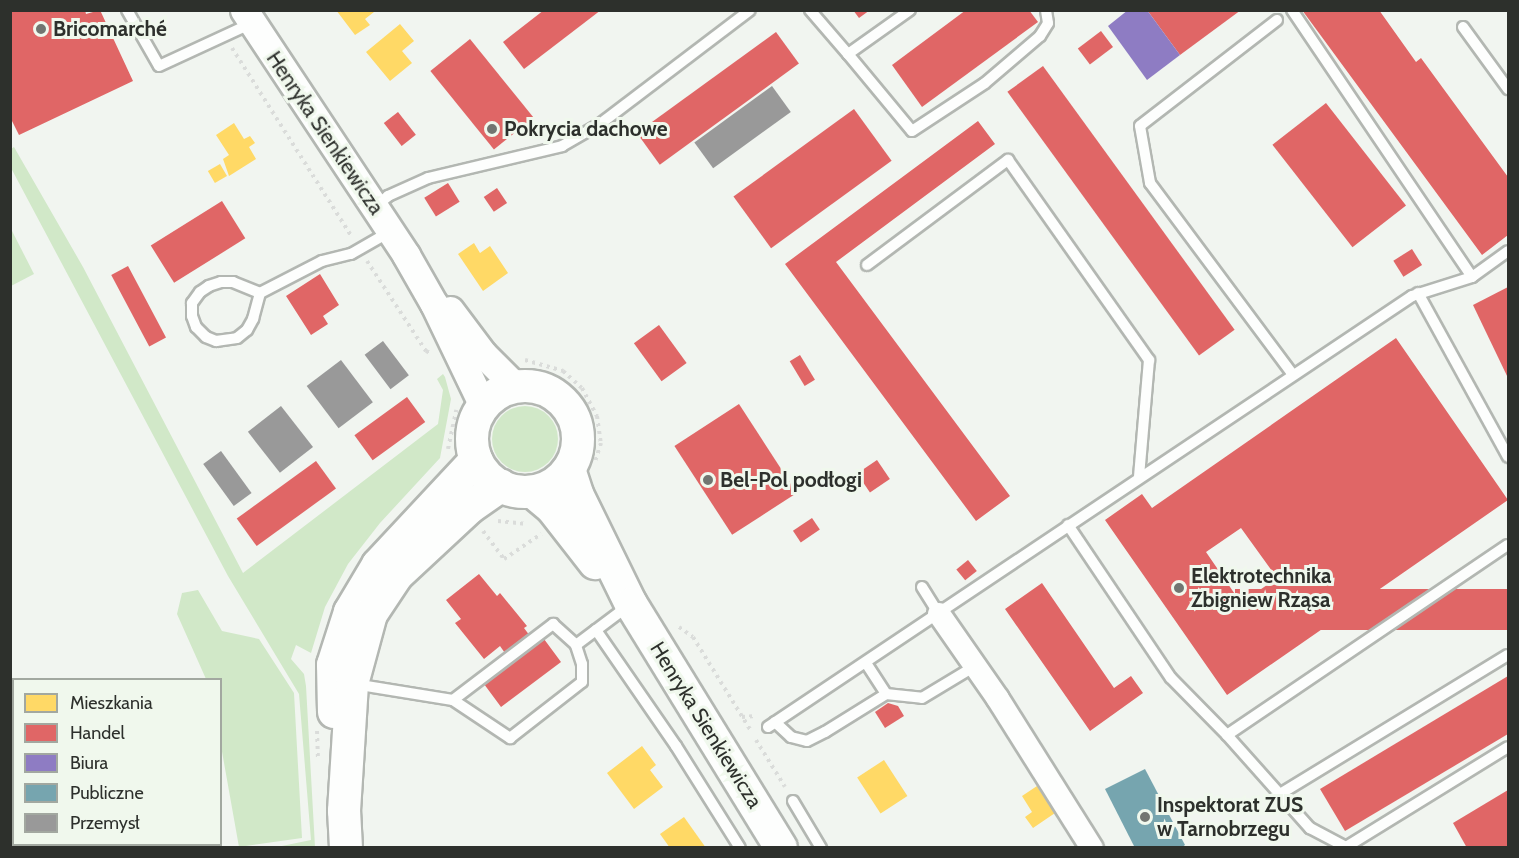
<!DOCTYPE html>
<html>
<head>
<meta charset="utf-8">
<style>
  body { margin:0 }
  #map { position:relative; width:1519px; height:858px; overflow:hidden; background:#f1f5f0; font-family:Cabin,sans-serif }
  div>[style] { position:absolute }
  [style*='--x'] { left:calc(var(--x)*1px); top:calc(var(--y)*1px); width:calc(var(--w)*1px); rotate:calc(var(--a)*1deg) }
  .green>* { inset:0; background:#d1e8c8 }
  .round { border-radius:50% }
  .homes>* { inset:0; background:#ffd966; transform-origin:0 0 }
  .shops>* { inset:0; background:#e06666; transform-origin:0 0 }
  .offices>* { inset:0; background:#8e7cc3 }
  .public>* { inset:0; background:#76a5af }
  .industry>* { inset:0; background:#999; transform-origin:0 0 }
  .path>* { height:4px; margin-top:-2px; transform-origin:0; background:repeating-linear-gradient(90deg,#dadcda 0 3px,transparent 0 7.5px) }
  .roads { filter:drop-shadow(2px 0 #b3b7b2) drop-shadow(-2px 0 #b3b7b2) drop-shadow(0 2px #b3b7b2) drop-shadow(0 -2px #b3b7b2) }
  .service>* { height:10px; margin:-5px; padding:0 5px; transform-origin:5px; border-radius:5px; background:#fdfefd }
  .minor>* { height:22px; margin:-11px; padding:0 11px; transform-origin:11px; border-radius:11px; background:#fdfefd }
  .tertiary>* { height:27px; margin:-13.5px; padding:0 13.5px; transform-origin:13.5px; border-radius:13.5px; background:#fdfefd }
  .secondary>* { height:32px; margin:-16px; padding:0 16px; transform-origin:16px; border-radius:16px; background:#fdfefd }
  .secondary>.ring { margin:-16px; padding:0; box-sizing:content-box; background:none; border:32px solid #fdfefd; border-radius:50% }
  .dots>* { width:16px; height:16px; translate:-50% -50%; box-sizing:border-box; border:3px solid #f0f8ed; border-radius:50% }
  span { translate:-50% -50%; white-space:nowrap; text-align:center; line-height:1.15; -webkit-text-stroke:6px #f0f8ed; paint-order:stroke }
  .poi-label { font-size:21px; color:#2d302c; font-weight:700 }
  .left { translate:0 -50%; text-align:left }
  .street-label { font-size:21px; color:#2d302c }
  .frame { position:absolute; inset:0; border:12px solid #2d302c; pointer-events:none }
  .legend { position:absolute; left:12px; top:678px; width:210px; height:168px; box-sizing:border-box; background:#f0f8ed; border:2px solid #a2a8a0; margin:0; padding:8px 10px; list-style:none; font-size:18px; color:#2d302c }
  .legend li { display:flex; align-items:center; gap:12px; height:30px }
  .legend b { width:30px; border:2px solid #a2a8a0 }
</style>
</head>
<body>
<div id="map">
  <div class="green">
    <div style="clip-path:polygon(14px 147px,83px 267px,243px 573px,438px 424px,443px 390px,437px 379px,443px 374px,445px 377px,451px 399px,440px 458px,380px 523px,348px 564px,325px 607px,311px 653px,296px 645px,291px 659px,304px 674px,306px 686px,315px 847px,277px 847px,311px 840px,299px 694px,228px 576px,11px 168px,11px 149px)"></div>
    <div style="clip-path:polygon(10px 227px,34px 274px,11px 286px,10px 286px)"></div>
    <div class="round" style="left:492px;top:406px;width:66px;height:66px"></div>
    <div style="clip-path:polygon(198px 590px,222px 631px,259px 639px,294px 693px,302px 838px,239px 847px,221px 746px,220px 680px,206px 679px,177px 614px,182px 593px)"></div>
  </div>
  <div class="homes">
    <div style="clip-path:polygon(336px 10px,373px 10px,374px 12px,365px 19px,370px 25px,355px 35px)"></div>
    <div style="clip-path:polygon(400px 24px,414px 41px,402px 51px,412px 63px,390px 81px,366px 52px)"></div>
    <div style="clip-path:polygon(234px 123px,244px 139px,250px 136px,255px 143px,249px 147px,256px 159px,229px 176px,223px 159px,229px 155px,216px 135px)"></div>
    <div style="left:220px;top:164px;width:14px;height:14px;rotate:60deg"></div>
    <div style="clip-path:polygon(474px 243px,480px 253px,490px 246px,508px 273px,483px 291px,458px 254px)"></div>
    <div style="clip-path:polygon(642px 746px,656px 765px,650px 770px,663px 787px,634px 809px,607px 773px)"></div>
    <div style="left:884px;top:760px;width:43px;height:32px;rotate:57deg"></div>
    <div style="clip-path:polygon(1037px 786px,1055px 813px,1033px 828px,1025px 817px,1032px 812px,1022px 796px)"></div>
    <div style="clip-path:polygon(684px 817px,706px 848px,670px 848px,660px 834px)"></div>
  </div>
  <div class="shops">
    <div style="clip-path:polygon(10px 10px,85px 10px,86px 14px,100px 10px,133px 81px,19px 135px,10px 117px)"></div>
    <div style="clip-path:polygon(544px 10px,601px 10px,524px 69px,503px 42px)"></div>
    <div style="clip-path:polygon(853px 10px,870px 10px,859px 18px)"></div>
    <div style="clip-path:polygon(966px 10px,1029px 10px,1038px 22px,922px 107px,892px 65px)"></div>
    <div style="clip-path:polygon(1147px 10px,1241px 10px,1180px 55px)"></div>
    <div style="clip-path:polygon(1302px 10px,1379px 10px,1416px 62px,1421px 58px,1508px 177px,1508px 235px,1482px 255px)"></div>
    <div style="left:1101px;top:31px;width:20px;height:29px;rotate:53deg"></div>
    <div style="left:776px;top:32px;width:39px;height:172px;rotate:54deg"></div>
    <div style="left:470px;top:39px;width:101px;height:51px;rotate:51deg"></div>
    <div style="left:1043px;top:66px;width:326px;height:44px;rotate:54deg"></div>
    <div style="left:1326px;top:103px;width:130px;height:68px;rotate:52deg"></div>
    <div style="left:854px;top:109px;width:64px;height:149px;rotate:54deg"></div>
    <div style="left:398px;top:112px;width:29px;height:18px;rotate:52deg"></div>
    <div style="clip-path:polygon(978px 121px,995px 144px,836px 262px,1010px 496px,976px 521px,785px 264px)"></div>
    <div style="left:448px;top:183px;width:22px;height:28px;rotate:58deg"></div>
    <div style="left:497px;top:188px;width:18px;height:16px;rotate:56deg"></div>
    <div style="left:222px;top:201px;width:44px;height:84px;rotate:58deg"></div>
    <div style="left:1412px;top:249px;width:19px;height:22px;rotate:58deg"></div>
    <div style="left:128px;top:266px;width:81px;height:19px;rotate:62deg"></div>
    <div style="clip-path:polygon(320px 274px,339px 305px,323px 316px,328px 324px,311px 335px,286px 296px)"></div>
    <div style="clip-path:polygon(1508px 287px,1508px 378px,1473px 305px)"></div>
    <div style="left:659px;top:325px;width:47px;height:31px;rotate:54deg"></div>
    <div style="clip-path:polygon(evenodd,1396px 338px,1508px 500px,1227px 695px,1105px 520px,1142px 494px,1152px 508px,1396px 338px,1241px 528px,1277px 578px,1241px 603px,1206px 552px,1241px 528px)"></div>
    <div style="left:800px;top:355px;width:29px;height:12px;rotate:59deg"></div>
    <div style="left:407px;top:397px;width:31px;height:65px;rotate:54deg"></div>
    <div style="left:739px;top:404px;width:106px;height:77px;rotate:57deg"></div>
    <div style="left:877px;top:460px;width:23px;height:24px;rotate:56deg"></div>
    <div style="left:316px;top:461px;width:34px;height:98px;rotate:54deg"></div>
    <div style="left:812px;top:518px;width:14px;height:23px;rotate:56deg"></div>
    <div style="left:968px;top:560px;width:14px;height:15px;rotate:51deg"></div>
    <div style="clip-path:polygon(479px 574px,497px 596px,500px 593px,527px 626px,524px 628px,536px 644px,544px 639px,561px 662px,501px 707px,484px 684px,512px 663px,500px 646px,484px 659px,455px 623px,461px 619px,446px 600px)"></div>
    <div style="clip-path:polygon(1042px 583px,1114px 688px,1131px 676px,1143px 693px,1090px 731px,1005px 609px)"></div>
    <div style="left:1508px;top:589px;width:41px;height:273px;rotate:90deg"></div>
    <div style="clip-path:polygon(1508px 676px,1508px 734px,1345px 831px,1320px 789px)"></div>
    <div style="clip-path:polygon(888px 703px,898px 706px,904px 716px,885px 728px,875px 712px)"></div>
    <div style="clip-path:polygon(1508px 790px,1508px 848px,1467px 848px,1453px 823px)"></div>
  </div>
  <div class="offices">
    <div style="clip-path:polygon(1128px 10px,1147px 10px,1180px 55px,1147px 80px,1108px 26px)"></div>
  </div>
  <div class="public">
    <div style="clip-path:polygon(1145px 769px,1185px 845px,1181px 848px,1135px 848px,1105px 789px)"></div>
  </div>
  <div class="industry">
    <div style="left:772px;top:86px;width:32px;height:96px;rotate:54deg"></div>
    <div style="left:383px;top:341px;width:43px;height:23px;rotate:53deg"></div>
    <div style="left:341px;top:360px;width:53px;height:43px;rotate:53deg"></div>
    <div style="left:281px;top:406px;width:52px;height:42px;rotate:52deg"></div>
    <div style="left:221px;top:451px;width:52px;height:22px;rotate:54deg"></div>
  </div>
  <div class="path">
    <div style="--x:232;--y:48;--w:224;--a:57.6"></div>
    <div style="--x:367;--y:261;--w:108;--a:56.8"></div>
    <div style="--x:426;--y:351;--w:4;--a:27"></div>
    <div style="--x:525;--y:360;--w:40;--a:16"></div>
    <div style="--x:563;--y:371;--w:25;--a:42"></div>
    <div style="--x:582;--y:388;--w:32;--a:62"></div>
    <div style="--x:597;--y:416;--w:27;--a:82"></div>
    <div style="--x:601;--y:443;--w:19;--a:108"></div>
    <div style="--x:448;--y:449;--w:40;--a:-78"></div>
    <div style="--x:498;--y:521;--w:29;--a:6"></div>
    <div style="--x:483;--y:531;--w:35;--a:53"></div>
    <div style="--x:504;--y:559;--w:45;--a:-34"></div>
    <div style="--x:679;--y:627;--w:17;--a:36"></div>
    <div style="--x:693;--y:637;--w:110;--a:58.3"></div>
    <div style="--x:742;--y:717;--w:14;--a:-4"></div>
    <div style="--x:317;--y:731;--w:29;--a:88"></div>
    <div style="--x:756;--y:740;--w:55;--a:58.3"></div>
  </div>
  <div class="roads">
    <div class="service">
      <div style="--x:127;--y:10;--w:64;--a:60.3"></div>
      <div style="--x:159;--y:66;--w:102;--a:-24.8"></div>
      <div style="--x:810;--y:10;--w:58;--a:49.2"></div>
      <div style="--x:848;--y:54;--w:76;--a:-35.4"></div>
      <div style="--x:1292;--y:10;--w:322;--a:56"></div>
      <div style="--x:1277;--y:20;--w:173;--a:142.3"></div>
      <div style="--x:1140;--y:126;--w:58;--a:80"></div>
      <div style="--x:1150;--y:183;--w:239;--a:53.3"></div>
      <div style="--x:1463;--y:27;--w:77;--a:54"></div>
      <div style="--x:848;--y:54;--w:100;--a:50.3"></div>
      <div style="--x:912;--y:131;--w:87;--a:-33.3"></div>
      <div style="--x:985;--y:83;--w:72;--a:-40.5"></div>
      <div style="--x:1040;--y:36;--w:15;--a:-58"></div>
      <div style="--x:1048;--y:23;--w:13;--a:-99"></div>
      <div style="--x:375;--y:207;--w:17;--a:-40"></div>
      <div style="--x:388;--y:196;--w:44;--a:-24.2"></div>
      <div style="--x:428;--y:178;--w:138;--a:-13.4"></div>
      <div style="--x:562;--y:146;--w:44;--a:-30.1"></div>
      <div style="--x:600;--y:124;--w:188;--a:-37.2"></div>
      <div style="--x:867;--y:265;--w:176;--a:-36.7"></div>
      <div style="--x:1008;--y:160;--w:245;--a:54.8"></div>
      <div style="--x:1149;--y:360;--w:117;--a:94.9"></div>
      <div style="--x:260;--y:293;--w:29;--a:-158"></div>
      <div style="--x:233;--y:282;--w:12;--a:180"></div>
      <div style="--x:221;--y:282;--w:13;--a:162"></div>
      <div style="--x:209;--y:286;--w:11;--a:146"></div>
      <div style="--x:200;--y:292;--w:14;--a:126"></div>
      <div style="--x:192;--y:303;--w:13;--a:90"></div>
      <div style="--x:192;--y:316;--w:12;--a:70"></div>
      <div style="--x:196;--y:327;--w:14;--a:45"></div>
      <div style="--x:206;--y:337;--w:11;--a:22"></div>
      <div style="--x:216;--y:341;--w:21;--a:-8"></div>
      <div style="--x:237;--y:338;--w:13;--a:-39"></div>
      <div style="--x:247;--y:330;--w:13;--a:-61"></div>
      <div style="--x:253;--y:319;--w:27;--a:-75"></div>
      <div style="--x:260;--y:293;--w:70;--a:-27.3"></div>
      <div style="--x:322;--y:261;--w:30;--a:-14"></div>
      <div style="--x:351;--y:254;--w:46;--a:-29.9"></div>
      <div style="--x:1418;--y:293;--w:187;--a:61.2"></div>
      <div style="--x:1068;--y:525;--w:184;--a:56.1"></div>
      <div style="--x:1171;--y:678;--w:80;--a:45.5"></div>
      <div style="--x:1227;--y:735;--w:339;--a:-34.1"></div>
      <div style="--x:922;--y:587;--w:32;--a:58"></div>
      <div style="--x:628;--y:606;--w:40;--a:143"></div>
      <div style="--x:596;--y:630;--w:141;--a:55.4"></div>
      <div style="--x:676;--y:746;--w:120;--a:57.9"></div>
      <div style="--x:866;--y:663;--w:37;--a:57"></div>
      <div style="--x:354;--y:684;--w:100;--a:9.2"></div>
      <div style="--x:453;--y:700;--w:126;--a:-37.2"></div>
      <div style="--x:553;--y:624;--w:31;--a:42"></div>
      <div style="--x:576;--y:645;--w:25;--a:-37"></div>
      <div style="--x:453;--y:700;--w:69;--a:33.7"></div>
      <div style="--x:510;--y:738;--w:91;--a:-37.9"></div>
      <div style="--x:582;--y:682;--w:18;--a:-90"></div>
      <div style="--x:582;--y:664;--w:20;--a:-108"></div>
      <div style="--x:775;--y:722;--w:22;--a:43"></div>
      <div style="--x:791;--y:737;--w:16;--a:14"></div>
      <div style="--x:807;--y:741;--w:20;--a:-27"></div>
      <div style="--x:825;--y:732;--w:72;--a:-31.9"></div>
      <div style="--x:886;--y:694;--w:36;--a:6"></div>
      <div style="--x:922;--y:698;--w:62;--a:-31.1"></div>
      <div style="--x:768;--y:727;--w:775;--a:-33.79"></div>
      <div style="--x:1412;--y:296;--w:63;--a:-17.6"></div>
      <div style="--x:1472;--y:277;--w:44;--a:-35.8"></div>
      <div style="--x:1227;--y:735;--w:125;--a:48.3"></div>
      <div style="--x:1310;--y:828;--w:41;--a:27.8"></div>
      <div style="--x:1346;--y:847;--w:190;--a:-31.7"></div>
      <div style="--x:1280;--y:794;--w:267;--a:-31.4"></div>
      <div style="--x:793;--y:801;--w:55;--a:59.2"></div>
    </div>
    <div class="minor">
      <div style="--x:939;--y:614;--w:103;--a:55.2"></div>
      <div style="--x:998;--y:699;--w:176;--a:57.8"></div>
    </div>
    <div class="tertiary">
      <div style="--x:244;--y:10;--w:294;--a:56.5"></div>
      <div style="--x:406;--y:255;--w:56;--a:60.3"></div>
      <div style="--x:434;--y:304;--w:113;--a:64.3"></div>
      <div style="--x:450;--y:310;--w:55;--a:53.1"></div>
      <div style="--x:483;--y:354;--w:45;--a:45"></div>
    </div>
    <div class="secondary">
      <div class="ring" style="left:472px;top:386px;width:74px;height:74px"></div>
      <div style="--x:569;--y:469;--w:26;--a:72"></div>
      <div style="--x:577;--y:494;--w:123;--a:63.9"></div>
      <div style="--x:631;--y:604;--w:286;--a:58.4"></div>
      <div style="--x:533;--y:492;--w:25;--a:40"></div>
      <div style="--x:552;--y:508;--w:70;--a:52"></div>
      <div style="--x:334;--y:712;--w:47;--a:-91.2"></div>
      <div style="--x:333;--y:665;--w:56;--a:-72.2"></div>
      <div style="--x:350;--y:612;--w:55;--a:-59.2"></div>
      <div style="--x:378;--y:565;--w:144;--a:-47"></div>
      <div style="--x:346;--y:848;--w:37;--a:-93"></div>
      <div style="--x:344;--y:811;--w:127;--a:-86.4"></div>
      <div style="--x:352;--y:684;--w:73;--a:-74.8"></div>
      <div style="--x:371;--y:614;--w:47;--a:-56.3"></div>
      <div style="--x:397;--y:575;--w:98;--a:-42.9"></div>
      <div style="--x:469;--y:508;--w:39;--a:-35"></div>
    </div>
  </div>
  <div class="dots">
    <div style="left:41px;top:29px;background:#727571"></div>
    <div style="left:492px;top:129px;background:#727571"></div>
    <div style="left:708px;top:480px;background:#727571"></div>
    <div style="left:1179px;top:588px;background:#727571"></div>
    <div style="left:1145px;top:817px;background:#727571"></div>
  </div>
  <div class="poi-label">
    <span class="left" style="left:53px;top:29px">Bricomarché</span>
    <span class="left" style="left:504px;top:129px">Pokrycia dachowe</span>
    <span class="left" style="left:720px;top:480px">Bel-Pol podłogi</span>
    <span class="left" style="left:1191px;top:588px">Elektrotechnika<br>Zbigniew Rząsa</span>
    <span class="left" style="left:1157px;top:817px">Inspektorat ZUS<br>w Tarnobrzegu</span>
  </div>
  <div class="street-label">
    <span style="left:325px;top:133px;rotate:56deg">Henryka Sienkiewicza</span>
    <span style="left:706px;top:725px;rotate:58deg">Henryka Sienkiewicza</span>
  </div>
  <div class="frame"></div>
  <ul class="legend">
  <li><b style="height:16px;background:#ffd966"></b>Mieszkania</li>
  <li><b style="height:16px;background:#e06666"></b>Handel</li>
  <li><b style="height:16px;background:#8e7cc3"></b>Biura</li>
  <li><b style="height:16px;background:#76a5af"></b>Publiczne</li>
  <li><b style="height:16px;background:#999"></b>Przemysł</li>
  </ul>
</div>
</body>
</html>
